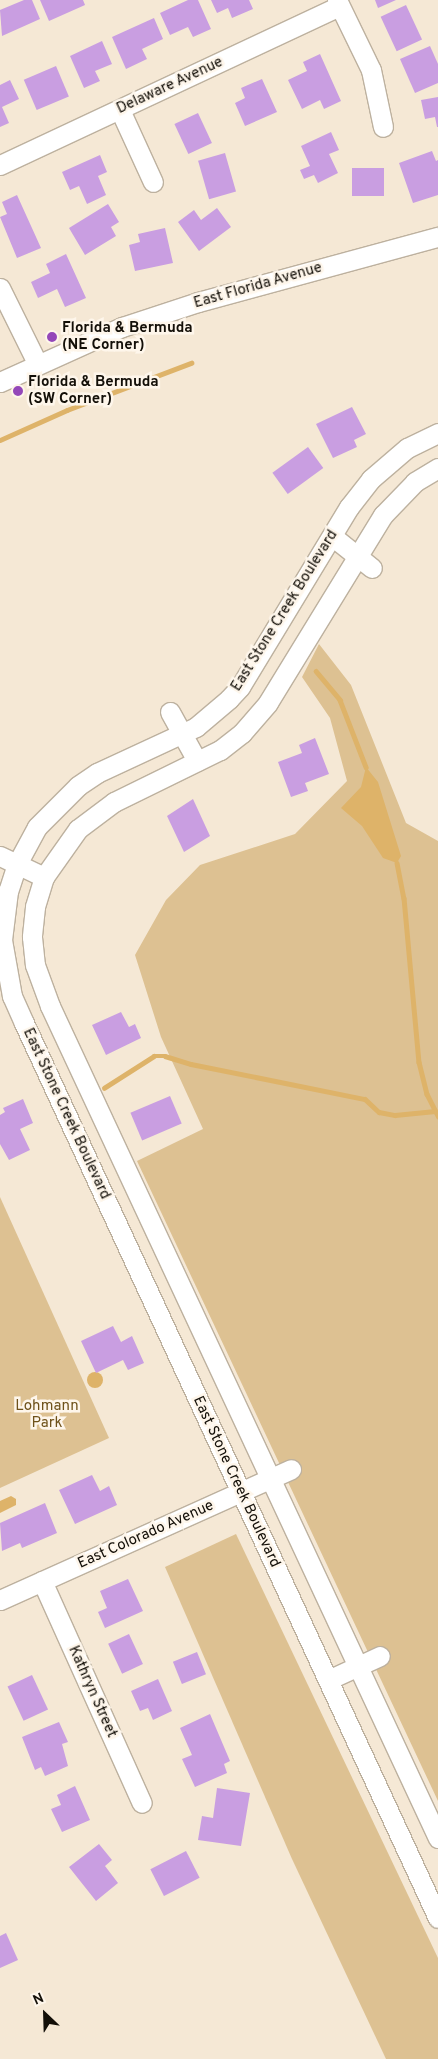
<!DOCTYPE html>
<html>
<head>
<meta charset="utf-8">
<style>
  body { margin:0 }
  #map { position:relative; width:438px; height:2059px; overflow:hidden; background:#f5e8d5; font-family:Overpass,sans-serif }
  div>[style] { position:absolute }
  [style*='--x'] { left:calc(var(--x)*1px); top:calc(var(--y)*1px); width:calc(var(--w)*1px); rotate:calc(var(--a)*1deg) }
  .green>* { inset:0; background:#ddc192 }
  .water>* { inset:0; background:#deb369 }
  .round { border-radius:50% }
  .stream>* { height:4.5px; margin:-2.25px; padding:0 2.25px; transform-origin:2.25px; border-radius:2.25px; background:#deb369 }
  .building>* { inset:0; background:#c99ee1; transform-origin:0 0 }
  .roads { filter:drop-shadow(1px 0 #bdb19f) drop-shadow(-1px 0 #bdb19f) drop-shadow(0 1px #bdb19f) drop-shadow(0 -1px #bdb19f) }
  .minor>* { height:19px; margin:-9.5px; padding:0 9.5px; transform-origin:9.5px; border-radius:9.5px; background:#fff }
  .dots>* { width:14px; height:14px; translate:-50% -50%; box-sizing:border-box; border:2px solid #fef6eb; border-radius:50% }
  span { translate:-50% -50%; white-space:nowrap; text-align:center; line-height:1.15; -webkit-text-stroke:5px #fef6eb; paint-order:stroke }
  .street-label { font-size:15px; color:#130f08 }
  .poi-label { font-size:15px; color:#130f08; font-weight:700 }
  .left { translate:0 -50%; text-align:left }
  .park-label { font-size:15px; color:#6e5119 }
  .north { position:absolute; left:20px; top:1989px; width:50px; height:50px; -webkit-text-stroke:4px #fef6eb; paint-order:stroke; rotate:336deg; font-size:14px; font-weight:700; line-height:20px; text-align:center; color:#130f08 }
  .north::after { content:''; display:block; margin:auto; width:18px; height:22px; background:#130f08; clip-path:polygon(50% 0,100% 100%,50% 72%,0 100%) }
</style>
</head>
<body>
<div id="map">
  <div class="green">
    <div style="clip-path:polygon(319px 644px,351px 685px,406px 823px,438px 841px,438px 1801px,137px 1161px,203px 1129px,161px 1037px,135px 955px,166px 900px,200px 865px,295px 834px,347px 781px,330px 718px,302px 677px)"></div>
    <div style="clip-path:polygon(0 1197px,109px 1438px,0 1488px)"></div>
    <div style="clip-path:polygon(236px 1534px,438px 1958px,438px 2059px,386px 2059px,292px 1859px,165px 1567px)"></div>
  </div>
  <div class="water">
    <div style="clip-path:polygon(366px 767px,378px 782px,401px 856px,397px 863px,383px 858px,362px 826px,341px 808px,361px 787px)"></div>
    <div class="round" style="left:87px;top:1372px;width:16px;height:16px"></div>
    <div style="clip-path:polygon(11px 1496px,16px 1499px,16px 1505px,0 1513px,0 1501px)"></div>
  </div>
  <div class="stream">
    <div style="--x:0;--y:440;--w:73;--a:-24.1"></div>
    <div style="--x:67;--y:410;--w:133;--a:-20.8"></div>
    <div style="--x:316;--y:671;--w:38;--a:50"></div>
    <div style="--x:340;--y:700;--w:72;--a:68.8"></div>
    <div style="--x:397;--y:863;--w:36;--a:79"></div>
    <div style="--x:404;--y:898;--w:165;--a:84.8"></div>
    <div style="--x:419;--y:1062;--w:33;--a:76"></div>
    <div style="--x:427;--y:1094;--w:25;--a:63"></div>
    <div style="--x:104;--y:1088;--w:59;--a:-32.6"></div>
    <div style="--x:154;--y:1056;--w:11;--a:0"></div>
    <div style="--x:165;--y:1056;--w:27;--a:17"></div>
    <div style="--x:191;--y:1064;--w:177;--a:11.4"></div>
    <div style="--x:365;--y:1099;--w:19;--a:43"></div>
    <div style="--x:379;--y:1112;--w:16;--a:11"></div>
    <div style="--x:395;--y:1115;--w:40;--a:-5.7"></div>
  </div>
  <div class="building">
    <div style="clip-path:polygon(24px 0,32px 0,40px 19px,2px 36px,0 10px)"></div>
    <div style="clip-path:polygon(40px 0,83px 0,85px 5px,49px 21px)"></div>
    <div style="clip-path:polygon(188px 0,198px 0,211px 29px,193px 37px,188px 27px,170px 35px,160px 13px)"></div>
    <div style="clip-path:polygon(211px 0,249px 0,253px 9px,232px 18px,228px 8px,217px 13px)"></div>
    <div style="clip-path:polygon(375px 0,396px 0,378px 8px)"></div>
    <div style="left:406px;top:5px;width:38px;height:28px;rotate:65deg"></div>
    <div style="clip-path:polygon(154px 18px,163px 39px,142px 49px,147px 59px,126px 69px,112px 37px)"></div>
    <div style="clip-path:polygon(102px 41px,112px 64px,95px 71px,100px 81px,84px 88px,70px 56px)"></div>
    <div style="clip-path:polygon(430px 46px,438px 64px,438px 83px,415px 93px,400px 59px)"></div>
    <div style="clip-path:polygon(320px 54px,341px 101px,324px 109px,320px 100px,302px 109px,288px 80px,307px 71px,303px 62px)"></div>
    <div style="left:56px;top:66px;width:33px;height:35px;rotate:67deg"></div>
    <div style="clip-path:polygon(262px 79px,277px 112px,245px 126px,235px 103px,245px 98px,241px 88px)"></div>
    <div style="clip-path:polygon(10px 80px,19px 99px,2px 107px,9px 123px,0 127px,0 85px)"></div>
    <div style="clip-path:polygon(438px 97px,438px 127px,437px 127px,435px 117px,425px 119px,421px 100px)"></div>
    <div style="left:198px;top:113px;width:33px;height:26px;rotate:65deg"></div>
    <div style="clip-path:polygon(331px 132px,339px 150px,329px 154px,338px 173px,318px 183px,314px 175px,304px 179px,300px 170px,310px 166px,301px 146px)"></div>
    <div style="clip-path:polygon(432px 151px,436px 161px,438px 160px,438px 195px,413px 203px,399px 163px)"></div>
    <div style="left:225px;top:153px;width:40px;height:28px;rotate:74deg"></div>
    <div style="clip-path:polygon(100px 155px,107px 172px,98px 176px,106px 195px,87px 204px,79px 186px,70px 190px,62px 172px)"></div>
    <div style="left:352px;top:168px;width:32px;height:28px"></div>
    <div style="clip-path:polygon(17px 195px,41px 248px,17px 258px,0 217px,7px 214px,2px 202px)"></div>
    <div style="clip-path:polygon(108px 204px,119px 222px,111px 227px,116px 236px,85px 255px,69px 228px)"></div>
    <div style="clip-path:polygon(217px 208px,231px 227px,199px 251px,178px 222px,194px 210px,201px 220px)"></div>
    <div style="clip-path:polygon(165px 228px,173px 263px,135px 271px,129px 245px,140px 242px,138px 234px)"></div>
    <div style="clip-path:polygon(66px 254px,86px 298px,65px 307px,57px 289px,38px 298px,31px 282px,50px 273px,46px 264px)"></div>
    <div style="clip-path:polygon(352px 407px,366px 434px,354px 440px,357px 447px,333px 458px,316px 424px)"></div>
    <div style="left:308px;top:447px;width:26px;height:44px;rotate:54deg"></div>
    <div style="clip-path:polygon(315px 738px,329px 774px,305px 783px,308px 791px,291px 797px,278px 762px,302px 753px,299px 745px)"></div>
    <div style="clip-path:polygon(193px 799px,210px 836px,184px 852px,167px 816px)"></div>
    <div style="clip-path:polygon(121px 1012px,129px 1027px,135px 1024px,141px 1038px,106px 1055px,92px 1025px)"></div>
    <div style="left:170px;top:1096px;width:30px;height:43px;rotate:67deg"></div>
    <div style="clip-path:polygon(23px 1099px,33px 1123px,20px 1129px,30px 1150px,9px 1160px,0 1144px,0 1115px,5px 1112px,3px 1108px)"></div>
    <div style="clip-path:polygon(113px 1326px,121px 1342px,132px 1336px,144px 1363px,128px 1370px,123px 1360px,96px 1373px,81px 1341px)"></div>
    <div style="clip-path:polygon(92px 1475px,100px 1491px,109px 1486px,117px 1505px,75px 1524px,59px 1490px)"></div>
    <div style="clip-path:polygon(45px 1503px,57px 1533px,22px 1548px,20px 1543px,2px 1551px,0 1523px)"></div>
    <div style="clip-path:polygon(128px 1579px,143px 1611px,105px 1628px,98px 1612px,107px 1608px,100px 1591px)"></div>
    <div style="left:129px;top:1634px;width:33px;height:23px;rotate:65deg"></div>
    <div style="left:197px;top:1652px;width:24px;height:26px;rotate:68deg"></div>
    <div style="left:32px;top:1675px;width:38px;height:27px;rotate:65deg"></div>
    <div style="clip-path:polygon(158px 1679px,172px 1711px,153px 1720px,148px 1708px,140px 1711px,131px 1691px)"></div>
    <div style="clip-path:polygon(210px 1714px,230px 1761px,224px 1764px,227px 1773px,195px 1787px,182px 1759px,192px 1755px,180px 1728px)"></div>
    <div style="clip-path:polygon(59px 1722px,68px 1742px,62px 1744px,68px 1766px,45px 1776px,41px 1767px,35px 1770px,22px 1737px)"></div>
    <div style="clip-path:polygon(75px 1786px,90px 1820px,62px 1832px,51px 1809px,61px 1805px,57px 1795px)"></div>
    <div style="clip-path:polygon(217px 1788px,250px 1793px,241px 1846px,198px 1840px,202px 1816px,213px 1818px)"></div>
    <div style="clip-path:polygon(99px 1844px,112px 1860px,105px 1866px,118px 1883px,96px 1901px,69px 1867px)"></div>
    <div style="left:186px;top:1851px;width:30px;height:40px;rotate:63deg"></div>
    <div style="clip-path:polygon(6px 1933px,18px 1960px,0 1968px,0 1936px)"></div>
  </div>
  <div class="roads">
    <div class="minor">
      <div style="--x:337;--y:0;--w:78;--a:64.1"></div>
      <div style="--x:371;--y:70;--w:58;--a:78.1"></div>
      <div style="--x:120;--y:110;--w:79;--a:65.4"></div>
      <div style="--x:0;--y:165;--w:375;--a:-25.1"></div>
      <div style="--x:0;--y:288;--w:84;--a:63.7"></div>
      <div style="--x:0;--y:382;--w:134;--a:-24.3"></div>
      <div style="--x:122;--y:327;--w:80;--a:-18.2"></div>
      <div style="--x:198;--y:302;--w:249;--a:-15.2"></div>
      <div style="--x:438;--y:433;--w:34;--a:154"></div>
      <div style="--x:407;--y:448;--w:48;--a:139.3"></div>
      <div style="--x:371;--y:479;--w:36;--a:128"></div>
      <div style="--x:349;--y:507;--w:210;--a:121.2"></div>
      <div style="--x:240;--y:687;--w:16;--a:133"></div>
      <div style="--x:229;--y:699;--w:43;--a:139.7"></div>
      <div style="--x:196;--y:727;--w:109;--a:155.1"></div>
      <div style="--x:97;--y:773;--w:23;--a:146"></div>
      <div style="--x:78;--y:786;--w:58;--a:135"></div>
      <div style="--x:37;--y:827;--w:42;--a:118.4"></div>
      <div style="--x:17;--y:864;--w:28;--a:108"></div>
      <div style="--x:8;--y:891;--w:49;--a:97"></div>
      <div style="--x:2;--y:940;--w:57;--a:79.9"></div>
      <div style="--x:12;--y:996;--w:30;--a:66"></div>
      <div style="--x:24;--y:1023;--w:986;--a:65.18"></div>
      <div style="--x:438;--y:468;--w:27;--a:149"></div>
      <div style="--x:415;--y:482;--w:46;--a:134.1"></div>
      <div style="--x:383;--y:515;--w:220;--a:121.5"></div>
      <div style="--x:268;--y:703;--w:40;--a:131"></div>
      <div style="--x:242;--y:733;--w:28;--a:142"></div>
      <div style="--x:220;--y:750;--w:118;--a:153.9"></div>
      <div style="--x:114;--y:802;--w:45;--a:143.1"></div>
      <div style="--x:78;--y:829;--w:59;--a:125.3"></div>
      <div style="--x:44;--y:877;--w:31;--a:107"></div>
      <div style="--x:35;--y:907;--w:30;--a:96"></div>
      <div style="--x:32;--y:937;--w:28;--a:84"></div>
      <div style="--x:35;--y:965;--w:44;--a:69.9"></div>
      <div style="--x:50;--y:1006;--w:918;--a:65"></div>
      <div style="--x:332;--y:536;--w:51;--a:38.7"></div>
      <div style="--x:170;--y:712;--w:56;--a:61.1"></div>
      <div style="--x:0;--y:856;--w:49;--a:25.5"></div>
      <div style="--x:42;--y:1581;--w:243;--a:65.8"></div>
      <div style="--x:0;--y:1600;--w:319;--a:-24.2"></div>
      <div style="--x:328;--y:1680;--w:57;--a:-24.8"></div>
    </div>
  </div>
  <div class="dots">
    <div style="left:52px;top:337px;background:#9447b9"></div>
    <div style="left:18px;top:391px;background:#9447b9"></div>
  </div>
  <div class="street-label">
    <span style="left:170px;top:86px;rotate:-25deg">Delaware Avenue</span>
    <span style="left:258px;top:286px;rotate:-16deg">East Florida Avenue</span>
    <span style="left:285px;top:611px;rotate:-58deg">East Stone Creek Boulevard</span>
    <span style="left:66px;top:1114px;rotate:65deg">East Stone Creek Boulevard</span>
    <span style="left:236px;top:1482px;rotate:65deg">East Stone Creek Boulevard</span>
    <span style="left:146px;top:1535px;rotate:-24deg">East Colorado Avenue</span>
    <span style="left:92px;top:1692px;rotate:66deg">Kathryn Street</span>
  </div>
  <div class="poi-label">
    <span class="left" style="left:62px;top:337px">Florida &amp; Bermuda<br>(NE Corner)</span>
    <span class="left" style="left:28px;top:391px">Florida &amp; Bermuda<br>(SW Corner)</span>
  </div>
  <div class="park-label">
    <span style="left:47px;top:1415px">Lohmann<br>Park</span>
  </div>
  <div class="north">N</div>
</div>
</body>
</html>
